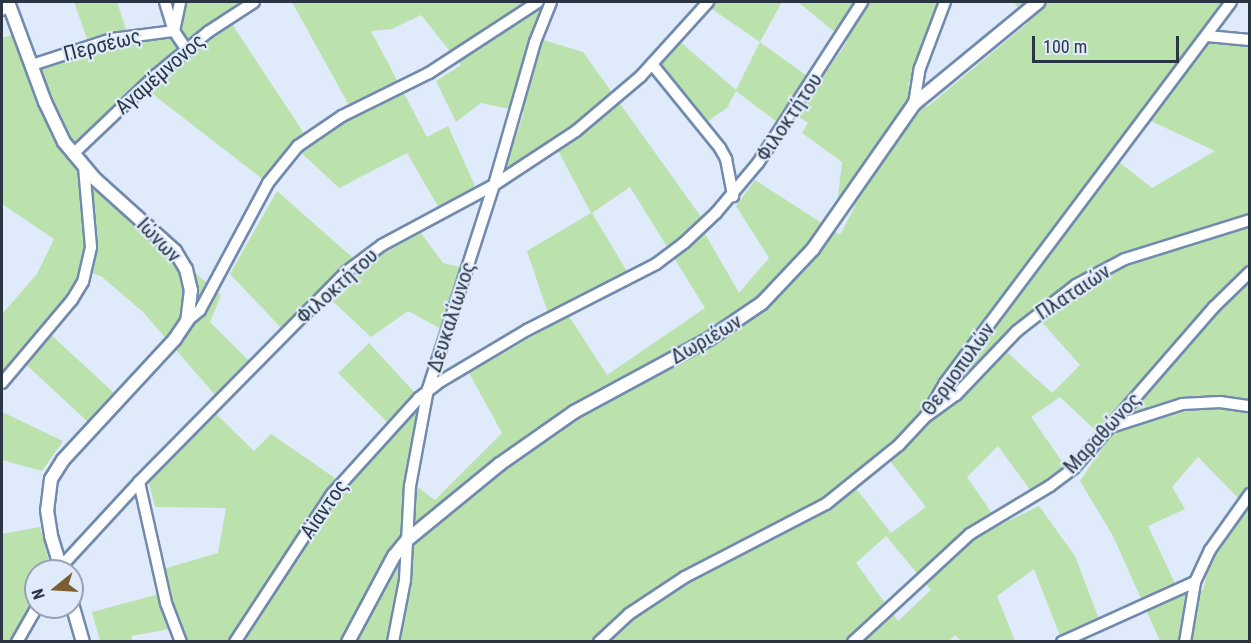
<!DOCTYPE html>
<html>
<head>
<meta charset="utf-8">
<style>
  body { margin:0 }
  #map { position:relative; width:1251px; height:643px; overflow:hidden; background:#dfeafa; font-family:"Roboto Condensed",sans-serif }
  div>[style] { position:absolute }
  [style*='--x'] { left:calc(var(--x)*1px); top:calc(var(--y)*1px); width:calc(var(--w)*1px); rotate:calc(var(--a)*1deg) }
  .green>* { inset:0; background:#bbe2ad }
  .roads { filter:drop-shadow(2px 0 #718aae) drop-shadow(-2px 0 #718aae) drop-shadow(0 2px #718aae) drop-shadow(0 -2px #718aae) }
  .minor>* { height:10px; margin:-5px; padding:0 5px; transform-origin:5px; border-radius:5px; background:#fff }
  .tertiary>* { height:12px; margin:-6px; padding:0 6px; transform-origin:6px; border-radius:6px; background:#fff }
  span { translate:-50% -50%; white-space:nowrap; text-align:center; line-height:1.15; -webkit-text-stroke:4.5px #dfeafa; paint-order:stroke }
  .street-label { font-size:21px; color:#2b3645 }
  .frame { position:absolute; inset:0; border:3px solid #2b3645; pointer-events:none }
  .north { position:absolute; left:24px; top:559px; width:60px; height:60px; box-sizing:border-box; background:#dfeafa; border:2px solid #97a2b2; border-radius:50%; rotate:252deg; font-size:16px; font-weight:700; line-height:24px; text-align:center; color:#2b3645 }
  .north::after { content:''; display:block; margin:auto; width:21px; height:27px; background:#7b5f32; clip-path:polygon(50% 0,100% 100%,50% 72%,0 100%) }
  .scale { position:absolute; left:1032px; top:36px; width:147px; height:27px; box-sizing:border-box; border:3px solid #2b3645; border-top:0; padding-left:8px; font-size:18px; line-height:21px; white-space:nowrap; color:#2b3645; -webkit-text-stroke:4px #dfeafa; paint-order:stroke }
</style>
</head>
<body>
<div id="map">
  <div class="green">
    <div style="clip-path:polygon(evenodd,74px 2px,117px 2px,130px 41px,184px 34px,173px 2px,247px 2px,226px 15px,305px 135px,351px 109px,292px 2px,550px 2px,533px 37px,583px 52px,704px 221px,700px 225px,739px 293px,769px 258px,736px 206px,755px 180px,840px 235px,855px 206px,838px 197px,842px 162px,802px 133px,808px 123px,791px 111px,781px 125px,736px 91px,727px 108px,702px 125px,659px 64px,679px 41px,736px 90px,760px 42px,709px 7px,714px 2px,782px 2px,760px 42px,818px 84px,847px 42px,798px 2px,944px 2px,908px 85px,927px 107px,1028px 23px,1014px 2px,1223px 2px,1199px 40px,1249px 46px,1249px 641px,1160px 641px,1113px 536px,1080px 481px,1107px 441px,1060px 397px,1031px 417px,1066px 467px,1053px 480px,1031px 491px,998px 446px,967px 477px,1000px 525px,1039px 506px,1075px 556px,1099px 619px,1060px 636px,1034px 569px,997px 596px,1015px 641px,961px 641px,955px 635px,948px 642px,187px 642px,181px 627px,131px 636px,133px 641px,100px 641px,92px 612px,163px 593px,163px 569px,218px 553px,226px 508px,155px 507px,148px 480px,216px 414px,254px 451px,271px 434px,345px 485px,396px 431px,338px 373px,369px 343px,426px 405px,408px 480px,435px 500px,502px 433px,469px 373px,552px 325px,527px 251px,591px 213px,554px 143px,503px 175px,524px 112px,481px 103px,456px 122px,436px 81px,461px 65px,421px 15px,392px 29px,371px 31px,427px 137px,448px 126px,475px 186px,439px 208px,407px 153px,339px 188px,294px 146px,275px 163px,265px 181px,141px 85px,69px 155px,104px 194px,221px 295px,210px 322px,250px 362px,216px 396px,143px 312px,101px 276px,88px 272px,48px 332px,115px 394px,88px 422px,19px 358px,2px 378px,2px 314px,37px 274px,54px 239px,2px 204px,2px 38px,15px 34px,30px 68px,91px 50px,74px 2px,1138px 115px,1215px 151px,1152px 188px,1110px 155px,1138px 115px,74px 2px,630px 187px,705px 308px,607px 375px,561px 304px,628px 273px,592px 213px,630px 187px,74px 2px,1032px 311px,1080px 365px,1052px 393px,999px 345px,1011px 327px,1032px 311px,74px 2px,883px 452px,926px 507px,891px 533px,850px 481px,883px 452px,74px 2px,1198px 457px,1245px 505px,1223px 537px,1208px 570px,1203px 590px,1181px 596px,1148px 526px,1185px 509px,1172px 487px,1198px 457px,74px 2px,886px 536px,931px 590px,898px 621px,856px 563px,886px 536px)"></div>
    <div style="clip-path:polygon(277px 191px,361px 265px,421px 233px,443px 263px,464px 268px,443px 330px,408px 311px,371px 337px,323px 292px,284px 331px,230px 274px)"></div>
    <div style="clip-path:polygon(2px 412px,63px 441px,42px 471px,2px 460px)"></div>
    <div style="clip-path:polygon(40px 527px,51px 569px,50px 571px,36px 571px,36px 595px,10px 641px,2px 641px,2px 534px)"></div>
  </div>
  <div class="roads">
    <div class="minor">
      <div style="--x:165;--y:2;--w:30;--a:73"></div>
      <div style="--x:174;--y:31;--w:22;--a:56"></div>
      <div style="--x:2;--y:10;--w:8;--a:-90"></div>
      <div style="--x:1207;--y:36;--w:43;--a:5.3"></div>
      <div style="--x:652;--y:64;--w:108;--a:51"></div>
      <div style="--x:720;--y:148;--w:13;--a:61"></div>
      <div style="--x:726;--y:159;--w:38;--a:79"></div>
      <div style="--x:32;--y:65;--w:84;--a:-18"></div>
      <div style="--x:112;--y:39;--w:63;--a:-7.4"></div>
      <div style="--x:174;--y:31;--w:30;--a:-78"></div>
      <div style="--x:914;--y:104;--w:36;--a:-81"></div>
      <div style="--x:920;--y:68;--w:71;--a:-69.3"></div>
      <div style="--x:73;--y:154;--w:115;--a:-43.6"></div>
      <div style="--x:156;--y:75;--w:67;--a:-39.6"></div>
      <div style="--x:208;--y:32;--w:55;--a:-33.1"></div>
      <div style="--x:187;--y:321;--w:17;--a:-40"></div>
      <div style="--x:200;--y:310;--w:144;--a:-61.8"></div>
      <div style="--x:268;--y:183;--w:48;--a:-51"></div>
      <div style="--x:298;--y:146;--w:53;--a:-34.3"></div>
      <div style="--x:342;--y:116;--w:97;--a:-26.3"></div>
      <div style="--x:429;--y:73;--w:130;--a:-33.1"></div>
      <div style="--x:2;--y:383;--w:109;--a:-49.9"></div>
      <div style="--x:72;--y:300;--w:21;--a:-59"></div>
      <div style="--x:83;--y:282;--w:36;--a:-77"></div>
      <div style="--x:91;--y:247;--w:80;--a:-95"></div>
      <div style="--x:928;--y:415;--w:34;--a:-36"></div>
      <div style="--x:956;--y:395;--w:88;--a:-46.4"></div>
      <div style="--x:1017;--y:331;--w:75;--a:-37.9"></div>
      <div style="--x:1076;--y:285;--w:55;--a:-28"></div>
      <div style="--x:1125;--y:259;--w:131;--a:-17.3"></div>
      <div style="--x:1114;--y:426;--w:71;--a:-17.9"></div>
      <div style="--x:1182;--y:404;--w:38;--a:-3"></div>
      <div style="--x:1220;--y:402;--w:30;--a:8"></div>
      <div style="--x:139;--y:482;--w:124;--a:77.4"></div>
      <div style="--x:166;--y:603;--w:42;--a:69"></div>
      <div style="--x:57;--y:571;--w:121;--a:-47.3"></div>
      <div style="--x:139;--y:482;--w:295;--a:-45.4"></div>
      <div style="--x:346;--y:272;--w:45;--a:-36.9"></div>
      <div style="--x:382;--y:245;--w:127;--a:-28.2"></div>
      <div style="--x:494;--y:185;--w:98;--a:-33.4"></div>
      <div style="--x:576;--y:131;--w:85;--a:-40.2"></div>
      <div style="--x:641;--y:76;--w:100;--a:-47.8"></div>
      <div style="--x:17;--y:642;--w:40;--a:-60.3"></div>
      <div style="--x:235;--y:642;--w:177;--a:-56.8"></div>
      <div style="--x:332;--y:494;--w:130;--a:-47.8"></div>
      <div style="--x:419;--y:398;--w:24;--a:-38"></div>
      <div style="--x:438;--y:383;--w:104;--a:-30.8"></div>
      <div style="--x:527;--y:330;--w:145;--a:-27.1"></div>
      <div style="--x:656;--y:264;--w:35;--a:-37"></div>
      <div style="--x:684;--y:243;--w:44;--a:-43.2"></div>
      <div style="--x:716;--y:213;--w:65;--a:-50"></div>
      <div style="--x:758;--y:163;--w:192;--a:-57.1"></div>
      <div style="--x:393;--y:642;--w:63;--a:-79"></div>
      <div style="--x:405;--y:580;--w:94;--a:-87"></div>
      <div style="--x:410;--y:486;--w:99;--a:-79.5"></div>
      <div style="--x:428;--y:389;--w:214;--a:-72.1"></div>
      <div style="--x:494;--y:185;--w:149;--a:-74"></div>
      <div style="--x:535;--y:42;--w:43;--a:-68.2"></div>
      <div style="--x:599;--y:642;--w:41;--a:-43"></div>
      <div style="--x:629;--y:614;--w:67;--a:-33.5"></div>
      <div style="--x:685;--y:577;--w:159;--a:-27.4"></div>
      <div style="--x:826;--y:504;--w:94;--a:-38.9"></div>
      <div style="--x:899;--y:445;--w:40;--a:-47"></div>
      <div style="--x:926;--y:416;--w:38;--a:-60"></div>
      <div style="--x:945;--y:383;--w:476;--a:-53.1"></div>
      <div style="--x:853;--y:642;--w:159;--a:-42.7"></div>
      <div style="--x:970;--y:534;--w:93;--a:-31"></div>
      <div style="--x:1050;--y:486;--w:30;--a:-37"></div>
      <div style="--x:1074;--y:468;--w:213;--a:-49"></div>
      <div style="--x:1214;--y:307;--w:50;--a:-44.2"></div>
      <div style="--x:1062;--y:642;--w:146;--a:-24.3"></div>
      <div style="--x:1185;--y:642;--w:61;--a:-80.5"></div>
      <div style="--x:1195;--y:582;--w:35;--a:-65"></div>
      <div style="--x:1210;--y:550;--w:69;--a:-54.5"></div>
    </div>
    <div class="tertiary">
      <div style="--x:8;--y:2;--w:107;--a:69.7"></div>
      <div style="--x:45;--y:102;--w:44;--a:64.6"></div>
      <div style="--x:64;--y:142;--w:48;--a:50"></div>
      <div style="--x:95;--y:179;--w:108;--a:42"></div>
      <div style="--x:175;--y:251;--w:21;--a:59"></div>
      <div style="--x:186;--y:269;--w:22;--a:77"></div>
      <div style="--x:191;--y:290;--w:31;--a:97"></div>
      <div style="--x:187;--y:321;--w:22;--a:124"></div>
      <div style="--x:175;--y:339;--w:165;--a:132.8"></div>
      <div style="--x:63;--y:460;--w:22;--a:122"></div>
      <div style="--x:51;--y:479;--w:31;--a:97"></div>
      <div style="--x:47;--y:510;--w:26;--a:81"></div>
      <div style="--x:51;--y:536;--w:37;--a:73"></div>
      <div style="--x:72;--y:604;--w:40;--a:74"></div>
      <div style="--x:348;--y:642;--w:98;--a:-61.9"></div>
      <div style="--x:394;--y:556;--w:21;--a:-51"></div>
      <div style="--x:407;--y:540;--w:120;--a:-39.3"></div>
      <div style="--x:500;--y:464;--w:90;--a:-35.1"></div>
      <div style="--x:574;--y:412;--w:153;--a:-28.4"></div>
      <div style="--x:709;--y:339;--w:64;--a:-34.2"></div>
      <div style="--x:762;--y:303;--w:74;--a:-46.6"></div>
      <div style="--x:813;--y:249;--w:177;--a:-55.1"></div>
      <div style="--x:914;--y:104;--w:161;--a:-39.4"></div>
    </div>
  </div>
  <div class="street-label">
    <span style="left:102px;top:45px;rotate:-14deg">Περσέως</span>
    <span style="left:160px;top:74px;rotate:-41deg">Αγαμέμνονος</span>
    <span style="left:789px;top:117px;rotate:-56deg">Φιλοκτήτου</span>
    <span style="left:159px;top:240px;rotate:46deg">Ιώνων</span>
    <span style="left:337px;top:286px;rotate:-42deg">Φιλοκτήτου</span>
    <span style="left:1073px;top:292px;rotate:-33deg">Πλαταιών</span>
    <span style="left:451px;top:317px;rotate:-72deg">Δευκαλίωνος</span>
    <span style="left:706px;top:339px;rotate:-30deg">Δωριέων</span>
    <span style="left:958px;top:369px;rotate:-54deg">Θερμοπυλών</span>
    <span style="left:1102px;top:433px;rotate:-47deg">Μαραθώνος</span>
    <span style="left:324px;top:509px;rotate:-55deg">Aiαντος</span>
  </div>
  <div class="frame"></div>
  <div class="north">N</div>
  <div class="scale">100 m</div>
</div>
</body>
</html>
